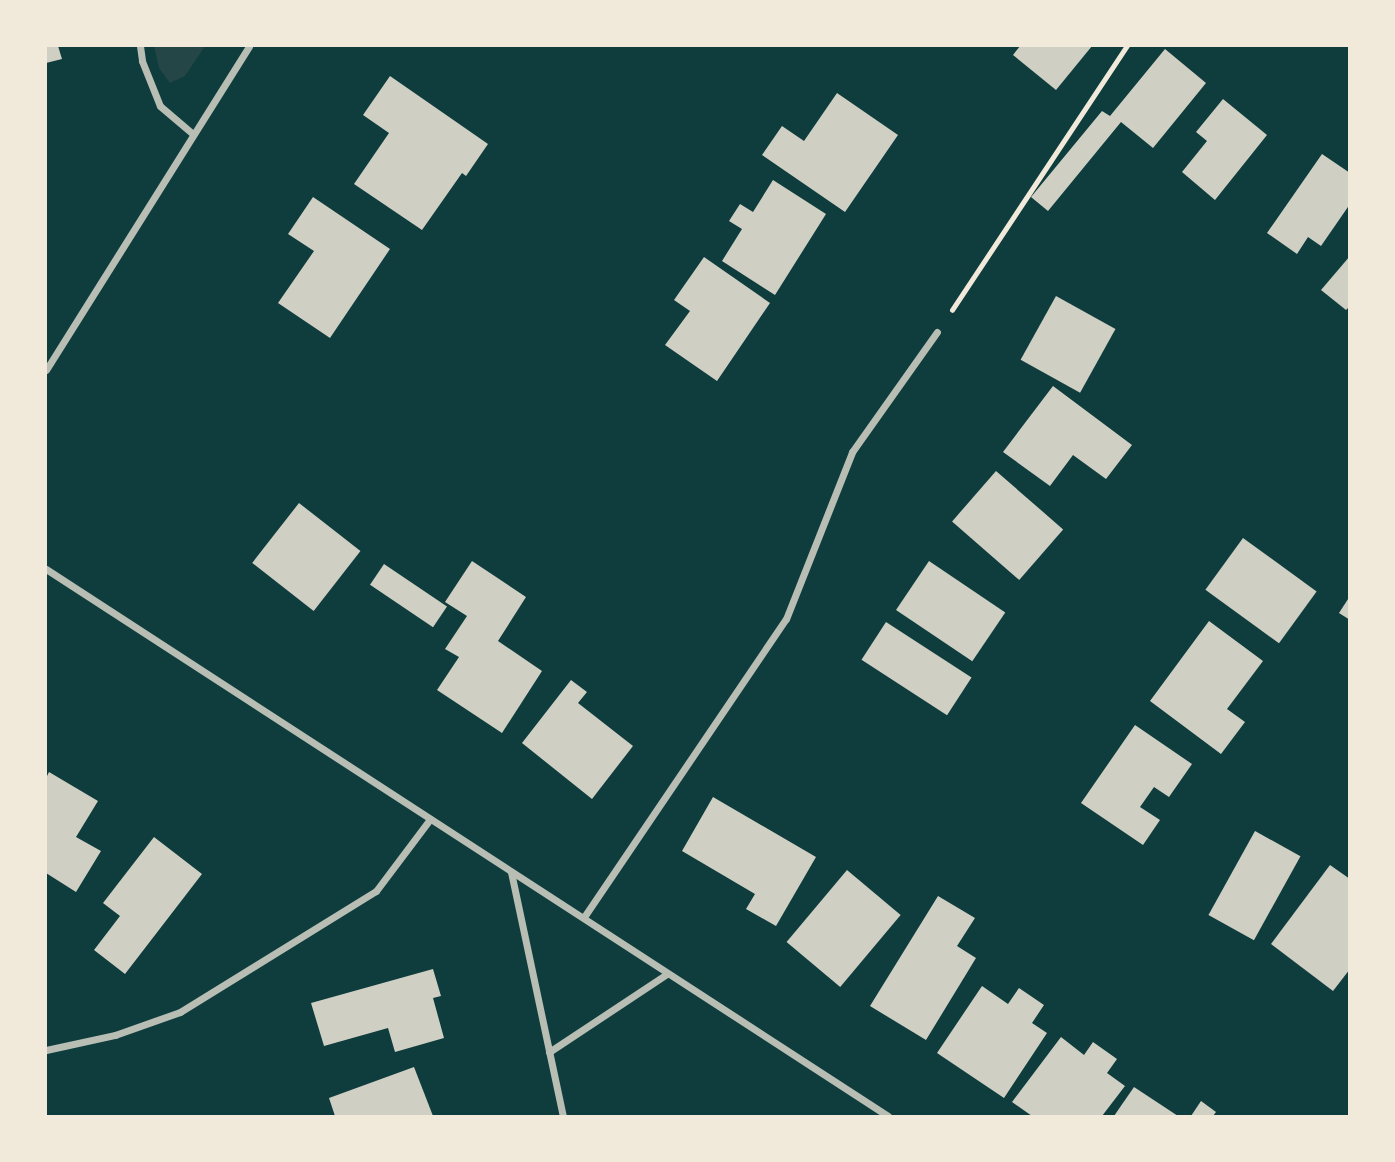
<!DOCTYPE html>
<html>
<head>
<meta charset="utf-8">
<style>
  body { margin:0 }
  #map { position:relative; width:1395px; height:1162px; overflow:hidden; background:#0f3d3e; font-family:"Alegreya Sans",sans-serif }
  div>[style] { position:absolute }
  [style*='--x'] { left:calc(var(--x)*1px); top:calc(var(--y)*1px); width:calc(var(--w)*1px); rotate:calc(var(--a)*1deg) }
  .green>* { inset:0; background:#244646 }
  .building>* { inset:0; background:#cfcfc3; transform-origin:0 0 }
  .path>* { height:4.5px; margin:-2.25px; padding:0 2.25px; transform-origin:2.25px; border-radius:2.25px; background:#f1e9da }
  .minor>* { height:7px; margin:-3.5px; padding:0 3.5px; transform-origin:3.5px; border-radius:3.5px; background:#b8beb3 }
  span { translate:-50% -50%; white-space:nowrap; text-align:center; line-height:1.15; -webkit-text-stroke:7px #f1e9da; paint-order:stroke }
  .frame { position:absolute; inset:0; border:47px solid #f1e9da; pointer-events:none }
</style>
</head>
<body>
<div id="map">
  <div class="green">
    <div style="clip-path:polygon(154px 46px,205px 46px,185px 76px,170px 83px,159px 68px)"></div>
  </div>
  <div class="building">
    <div style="clip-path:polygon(46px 46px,58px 46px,62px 59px,46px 63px)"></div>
    <div style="clip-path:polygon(1020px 46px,1092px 46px,1056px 90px,1013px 55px)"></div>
    <div style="clip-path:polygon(1165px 49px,1206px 83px,1153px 148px,1121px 122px,1048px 211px,1031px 197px,1102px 111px,1110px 116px)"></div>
    <div style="clip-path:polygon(390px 76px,488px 144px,466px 176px,462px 173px,422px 230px,354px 184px,389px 133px,363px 115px)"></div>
    <div style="clip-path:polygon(837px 93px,898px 135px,845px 212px,762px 155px,782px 126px,804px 141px)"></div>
    <div style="clip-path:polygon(1223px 99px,1267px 135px,1215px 200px,1182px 172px,1207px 141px,1196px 132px)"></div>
    <div style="clip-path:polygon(1322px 154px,1350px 173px,1350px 204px,1321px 246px,1308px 237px,1297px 254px,1267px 233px)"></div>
    <div style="clip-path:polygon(773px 180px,826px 214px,775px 295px,722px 261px,742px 229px,729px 221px,740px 204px,753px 212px)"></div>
    <div style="clip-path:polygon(313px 197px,390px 249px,330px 338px,278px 303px,314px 251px,288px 234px)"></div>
    <div style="clip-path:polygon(1350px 256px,1350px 306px,1346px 310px,1321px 290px)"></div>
    <div style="clip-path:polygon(704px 257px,770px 303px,717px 381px,665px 345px,690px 311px,674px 300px)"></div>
    <div style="left:1056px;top:296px;width:68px;height:73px;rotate:29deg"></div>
    <div style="clip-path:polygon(1053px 386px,1132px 445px,1106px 479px,1073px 455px,1050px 486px,1003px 452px)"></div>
    <div style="left:996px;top:471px;width:89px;height:67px;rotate:41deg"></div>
    <div style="left:299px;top:503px;width:78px;height:76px;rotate:38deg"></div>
    <div style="left:1243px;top:538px;width:91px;height:64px;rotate:36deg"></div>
    <div style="clip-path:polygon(472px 561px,526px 597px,498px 641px,542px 671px,502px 733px,437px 690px,459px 657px,445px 649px,467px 616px,445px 602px)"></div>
    <div style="left:929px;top:561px;width:92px;height:59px;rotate:34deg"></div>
    <div style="left:384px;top:564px;width:76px;height:25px;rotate:34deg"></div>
    <div style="clip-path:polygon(1350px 596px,1350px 620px,1339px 613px)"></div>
    <div style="clip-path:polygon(1209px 621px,1263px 661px,1227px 709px,1245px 722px,1221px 754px,1150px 701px)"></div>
    <div style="left:886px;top:622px;width:102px;height:45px;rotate:33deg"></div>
    <div style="clip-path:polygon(571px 680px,587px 692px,578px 703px,633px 746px,592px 799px,522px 743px)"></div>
    <div style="clip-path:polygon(1135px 725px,1192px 764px,1169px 797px,1154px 787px,1140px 807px,1160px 820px,1143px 845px,1081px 803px)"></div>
    <div style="clip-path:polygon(49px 772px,98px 801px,76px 837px,101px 851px,76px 892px,46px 873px,46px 778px)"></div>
    <div style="clip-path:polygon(713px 797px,816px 857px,776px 926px,746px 909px,755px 894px,682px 851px)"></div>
    <div style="left:1255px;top:831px;width:52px;height:96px;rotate:29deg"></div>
    <div style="clip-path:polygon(154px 837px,202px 874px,125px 974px,94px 950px,120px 916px,103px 903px)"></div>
    <div style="clip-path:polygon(1330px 865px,1350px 879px,1350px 969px,1333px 991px,1271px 944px)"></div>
    <div style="left:847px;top:870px;width:70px;height:94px;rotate:40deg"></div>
    <div style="clip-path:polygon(938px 896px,975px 918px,957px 946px,976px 958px,926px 1040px,870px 1006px)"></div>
    <div style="clip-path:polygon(433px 969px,441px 996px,433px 998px,444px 1038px,395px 1052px,388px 1028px,324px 1046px,311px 1003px)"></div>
    <div style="clip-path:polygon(982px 986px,1008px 1004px,1019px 988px,1044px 1005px,1032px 1023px,1047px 1033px,1004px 1098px,937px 1053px)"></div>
    <div style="clip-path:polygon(1061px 1037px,1084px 1055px,1093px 1042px,1117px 1059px,1107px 1073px,1125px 1086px,1102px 1116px,1032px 1116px,1012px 1102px)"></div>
    <div style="clip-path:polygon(414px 1067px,433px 1116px,335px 1116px,329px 1098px)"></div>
    <div style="clip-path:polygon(1134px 1087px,1178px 1116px,1114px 1116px)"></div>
    <div style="clip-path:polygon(1201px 1101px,1216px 1112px,1213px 1116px,1191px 1116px)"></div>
  </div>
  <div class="path">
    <div style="--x:952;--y:310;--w:317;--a:-56.5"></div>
  </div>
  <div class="minor">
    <div style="--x:140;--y:46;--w:15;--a:82"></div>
    <div style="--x:142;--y:61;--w:48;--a:68.2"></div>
    <div style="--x:160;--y:106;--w:43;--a:40.3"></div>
    <div style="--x:46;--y:370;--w:382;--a:-57.9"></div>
    <div style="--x:46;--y:569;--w:1004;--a:33.01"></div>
    <div style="--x:511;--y:872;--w:249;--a:78"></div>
    <div style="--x:584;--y:917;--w:360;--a:-55.9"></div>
    <div style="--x:786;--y:619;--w:180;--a:-68.4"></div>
    <div style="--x:852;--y:452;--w:147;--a:-54.7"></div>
    <div style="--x:46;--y:1050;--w:71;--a:-12.3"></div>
    <div style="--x:115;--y:1035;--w:69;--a:-19.5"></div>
    <div style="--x:180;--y:1012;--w:230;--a:-31.7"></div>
    <div style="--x:376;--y:891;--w:90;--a:-53.1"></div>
    <div style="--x:549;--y:1052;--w:141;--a:-33.5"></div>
  </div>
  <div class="frame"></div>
</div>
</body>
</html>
